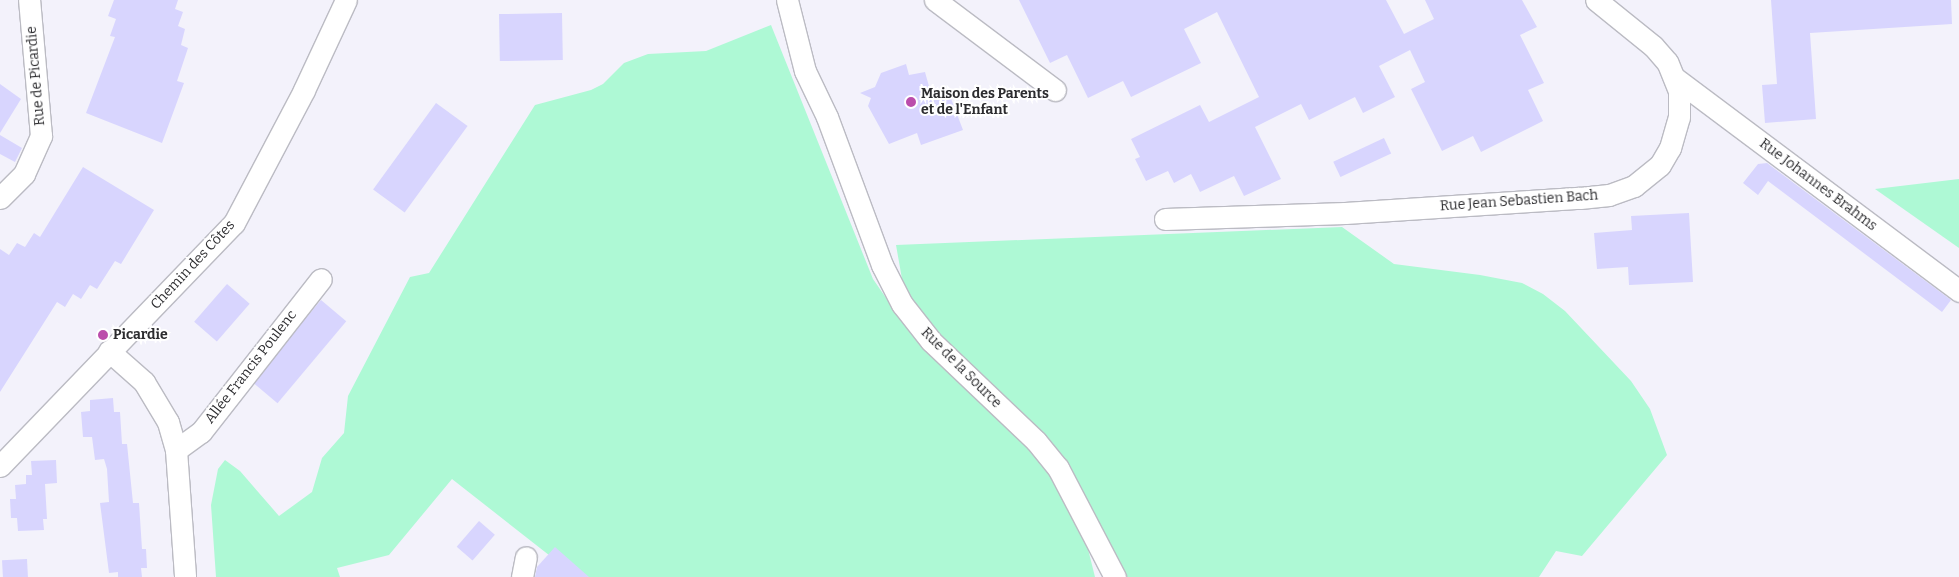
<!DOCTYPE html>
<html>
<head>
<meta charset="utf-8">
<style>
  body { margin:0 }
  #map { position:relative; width:1959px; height:577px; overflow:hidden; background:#f3f2fb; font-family:Bitter,serif }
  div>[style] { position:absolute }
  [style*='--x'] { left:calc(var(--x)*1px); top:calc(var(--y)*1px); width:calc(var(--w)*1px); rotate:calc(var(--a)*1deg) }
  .green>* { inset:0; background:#aef9d5 }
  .building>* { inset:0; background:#d8d5fe; transform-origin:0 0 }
  .roads { filter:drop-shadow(1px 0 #bbbbc3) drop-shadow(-1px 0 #bbbbc3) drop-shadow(0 1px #bbbbc3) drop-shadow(0 -1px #bbbbc3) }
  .minor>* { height:21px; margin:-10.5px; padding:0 10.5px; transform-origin:10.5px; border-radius:10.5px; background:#fff }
  .dots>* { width:14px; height:14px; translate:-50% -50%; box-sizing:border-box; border:2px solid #fff; border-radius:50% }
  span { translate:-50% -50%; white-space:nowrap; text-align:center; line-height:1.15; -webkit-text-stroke:4px #fff; paint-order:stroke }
  .street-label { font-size:14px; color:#2c2c2f }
  .poi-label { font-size:14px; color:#2c2c2f; font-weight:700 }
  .left { translate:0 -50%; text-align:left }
</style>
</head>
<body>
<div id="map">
  <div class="green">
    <div style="clip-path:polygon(771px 25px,873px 279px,904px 324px,937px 360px,979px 396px,1050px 471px,1082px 525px,1095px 577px,577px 577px,452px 479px,389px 555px,337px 568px,340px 577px,216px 577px,211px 505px,218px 469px,225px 460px,240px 471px,279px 516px,312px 492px,322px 458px,344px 433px,348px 396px,410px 277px,429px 273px,535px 105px,591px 90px,603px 84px,624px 63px,648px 54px,706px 51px)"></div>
    <div style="clip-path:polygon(1959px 179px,1959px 248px,1875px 189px)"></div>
    <div style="clip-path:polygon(1342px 227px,1394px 264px,1480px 275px,1522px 283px,1543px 294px,1565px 311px,1631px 381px,1650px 409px,1667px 455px,1582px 556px,1556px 551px,1539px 577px,1121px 577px,1104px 543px,966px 362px,905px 296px,896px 245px)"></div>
  </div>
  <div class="building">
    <div style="clip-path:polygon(114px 0,178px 0,175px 9px,183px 12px,178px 26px,185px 29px,181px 45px,188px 48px,177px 81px,184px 83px,162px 143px,86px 113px,115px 37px,110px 36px,116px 19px,108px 16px)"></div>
    <div style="clip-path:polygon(1019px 0,1386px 0,1404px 34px,1434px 19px,1425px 0,1522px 0,1537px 27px,1520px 35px,1544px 83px,1528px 90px,1543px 121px,1481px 152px,1473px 136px,1442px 151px,1411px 89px,1425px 82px,1410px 50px,1379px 66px,1395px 97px,1363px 113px,1355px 97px,1309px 120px,1301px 104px,1255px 127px,1281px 179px,1244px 196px,1234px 176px,1200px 192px,1191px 174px,1174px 183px,1168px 171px,1146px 181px,1135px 159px,1140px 157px,1131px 139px,1200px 105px,1209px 122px,1259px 97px,1217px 12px,1184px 29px,1201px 63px,1131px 97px,1123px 81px,1088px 98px,1067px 55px,1050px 63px)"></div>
    <div style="clip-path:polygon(1771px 0,1951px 0,1952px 24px,1810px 33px,1816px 119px,1765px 123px,1762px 85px,1777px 84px)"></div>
    <div style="left:562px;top:13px;width:47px;height:63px;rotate:89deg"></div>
    <div style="clip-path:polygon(906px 64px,909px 75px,925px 72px,930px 90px,947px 88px,963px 130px,921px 145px,917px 133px,889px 144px,868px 106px,871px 98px,860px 93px,875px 87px,881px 73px)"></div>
    <div style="clip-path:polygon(0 84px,21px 99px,0 133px)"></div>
    <div style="left:436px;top:103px;width:39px;height:107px;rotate:36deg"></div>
    <div style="clip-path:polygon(0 135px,22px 148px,15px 162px,0 154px)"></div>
    <div style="left:1384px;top:138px;width:17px;height:56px;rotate:65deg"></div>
    <div style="clip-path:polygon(1767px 163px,1951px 300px,1942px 312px,1768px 181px,1758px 195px,1743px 183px,1758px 164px)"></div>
    <div style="clip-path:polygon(83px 167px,154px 210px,121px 264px,115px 261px,97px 289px,90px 285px,81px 299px,73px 294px,65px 307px,57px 302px,0 392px,0 249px,9px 255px,17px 243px,25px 247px,34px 233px,40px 237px)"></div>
    <div style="clip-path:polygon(1689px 213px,1693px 282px,1629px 285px,1628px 267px,1597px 269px,1594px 233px,1632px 230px,1631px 216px)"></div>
    <div style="left:227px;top:284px;width:30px;height:50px;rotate:41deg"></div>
    <div style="left:321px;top:300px;width:33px;height:107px;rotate:40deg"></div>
    <div style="clip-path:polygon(113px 398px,114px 412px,120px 412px,122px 444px,127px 444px,133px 503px,139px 503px,142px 549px,146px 549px,147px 568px,141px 568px,142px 577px,118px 577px,118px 572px,109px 573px,100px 503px,109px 502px,107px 469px,104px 459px,95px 460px,92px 437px,83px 437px,81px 412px,90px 411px,90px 400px)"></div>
    <div style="clip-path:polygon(56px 460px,57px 483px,45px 484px,47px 519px,43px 519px,44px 530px,18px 531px,17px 518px,11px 518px,10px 499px,16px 499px,15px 485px,26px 484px,26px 475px,32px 475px,31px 461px)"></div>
    <div style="left:479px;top:521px;width:21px;height:34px;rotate:41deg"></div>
    <div style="clip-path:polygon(555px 547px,589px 577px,535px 577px,537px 567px)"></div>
    <div style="left:27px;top:559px;width:18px;height:25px;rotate:87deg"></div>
  </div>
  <div class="roads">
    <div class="minor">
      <div style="--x:787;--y:0;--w:73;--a:75.8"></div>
      <div style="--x:805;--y:71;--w:51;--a:64.4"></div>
      <div style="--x:827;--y:117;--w:158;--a:69.6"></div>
      <div style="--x:882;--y:265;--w:44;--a:62.9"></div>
      <div style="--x:902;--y:304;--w:47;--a:51.9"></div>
      <div style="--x:931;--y:341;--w:145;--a:43.6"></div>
      <div style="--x:1036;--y:441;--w:35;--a:51"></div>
      <div style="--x:1058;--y:468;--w:123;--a:62.4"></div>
      <div style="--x:935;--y:0;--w:150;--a:36.9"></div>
      <div style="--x:1676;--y:79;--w:354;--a:36.8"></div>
      <div style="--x:0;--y:198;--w:34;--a:-45"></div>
      <div style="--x:24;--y:174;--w:42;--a:-65.9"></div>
      <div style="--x:41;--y:136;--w:137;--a:-95"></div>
      <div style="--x:1165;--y:219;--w:180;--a:-1.9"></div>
      <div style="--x:1345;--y:213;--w:235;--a:-3.7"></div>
      <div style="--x:1580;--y:198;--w:29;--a:-6"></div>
      <div style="--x:1609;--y:195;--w:27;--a:-20"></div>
      <div style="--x:1634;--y:186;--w:33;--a:-39"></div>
      <div style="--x:1660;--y:165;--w:20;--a:-60"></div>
      <div style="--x:1670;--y:148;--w:32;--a:-74"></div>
      <div style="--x:1679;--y:117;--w:26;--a:-90"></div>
      <div style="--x:1679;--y:91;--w:31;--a:-112"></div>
      <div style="--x:1667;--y:62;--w:21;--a:-131"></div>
      <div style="--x:1653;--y:46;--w:73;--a:-141.1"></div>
      <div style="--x:109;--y:351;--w:47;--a:41.5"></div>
      <div style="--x:144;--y:382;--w:47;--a:59"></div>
      <div style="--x:168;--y:422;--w:29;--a:74"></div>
      <div style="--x:176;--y:450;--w:127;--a:85.9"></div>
      <div style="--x:176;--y:450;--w:31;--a:-36"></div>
      <div style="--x:201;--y:432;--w:194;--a:-51.9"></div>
      <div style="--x:0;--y:466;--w:337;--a:-46.1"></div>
      <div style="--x:234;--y:223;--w:150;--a:-62.2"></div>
      <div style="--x:304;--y:90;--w:99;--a:-65"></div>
      <div style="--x:522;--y:577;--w:20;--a:-79"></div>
    </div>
  </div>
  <div class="dots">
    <div style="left:911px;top:102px;background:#bb4dab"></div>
    <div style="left:103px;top:335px;background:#bb4dab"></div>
  </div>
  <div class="street-label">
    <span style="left:36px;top:76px;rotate:-95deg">Rue de Picardie</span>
    <span style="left:1818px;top:185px;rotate:37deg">Rue Johannes Brahms</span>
    <span style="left:1519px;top:201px;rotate:-4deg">Rue Jean Sebastien Bach</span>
    <span style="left:193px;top:265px;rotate:-47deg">Chemin des Côtes</span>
    <span style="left:251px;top:367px;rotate:-52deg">Allée Francis Poulenc</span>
    <span style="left:961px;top:368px;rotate:45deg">Rue de la Source</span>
  </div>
  <div class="poi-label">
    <span class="left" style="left:921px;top:102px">Maison des Parents<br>et de l'Enfant</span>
    <span class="left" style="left:113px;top:335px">Picardie</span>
  </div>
</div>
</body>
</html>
